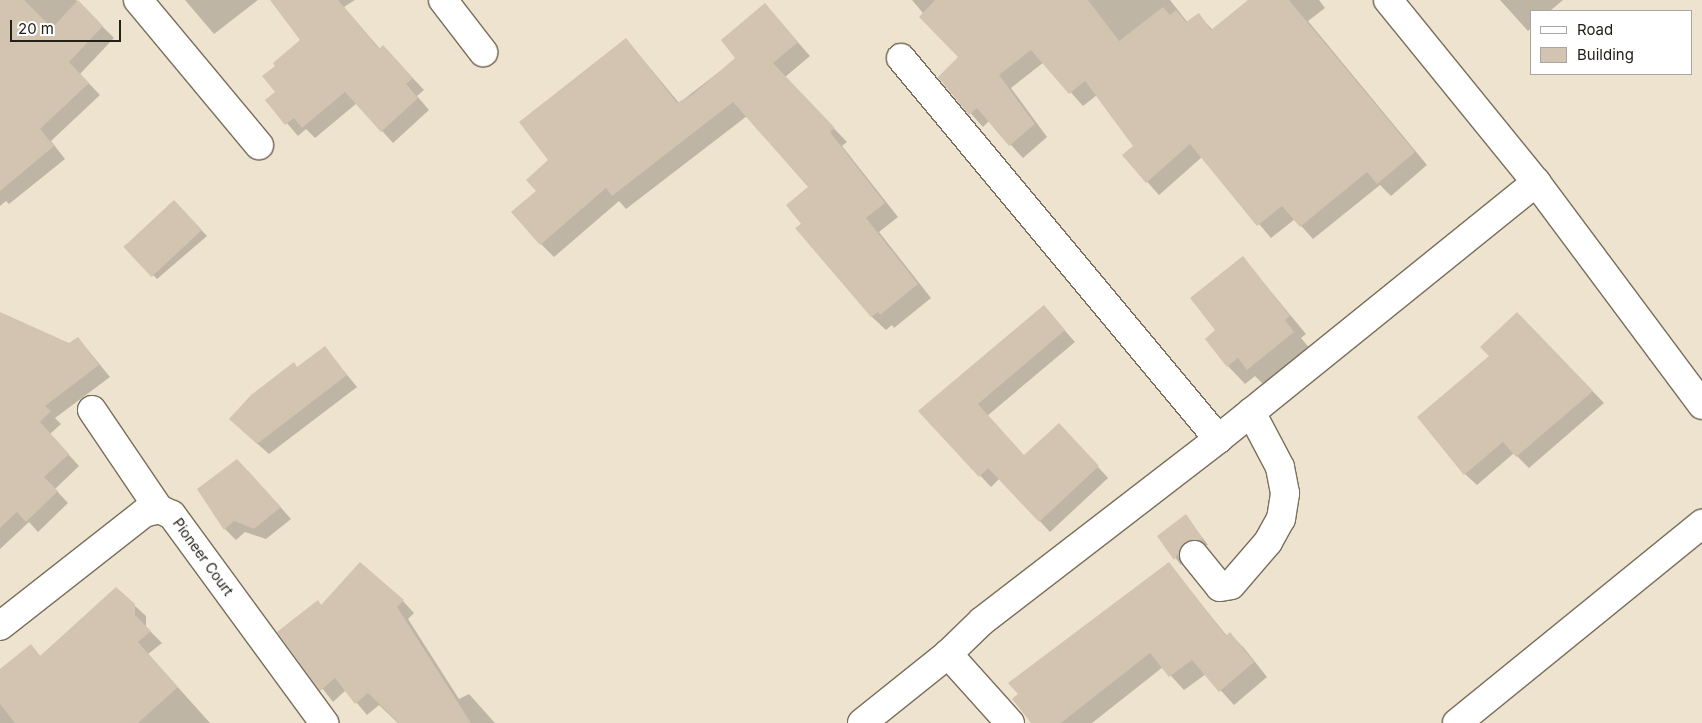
<!DOCTYPE html>
<html>
<head>
<meta charset="utf-8">
<style>
  body { margin:0 }
  #map { position:relative; width:1702px; height:723px; overflow:hidden; background:#eee3ce; font-family:Inter,sans-serif }
  div>[style] { position:absolute }
  [style*='--x'] { left:calc(var(--x)*1px); top:calc(var(--y)*1px); width:calc(var(--w)*1px); rotate:calc(var(--a)*1deg) }
  .shadow>* { inset:0; background:#0003 }
  .building>* { inset:0; background:#d3c3b1; transform-origin:0 0 }
  .roads { filter:drop-shadow(1px 0 #796f5c) drop-shadow(-1px 0 #796f5c) drop-shadow(0 1px #796f5c) drop-shadow(0 -1px #796f5c) }
  .minor>* { height:28px; margin:-14px; padding:0 14px; transform-origin:14px; border-radius:14px; background:#fff }
  span { translate:-50% -50%; white-space:nowrap; text-align:center; line-height:1.15; -webkit-text-stroke:5px #fff; paint-order:stroke }
  .street-label { font-size:14px; color:#242018 }
  .legend { position:absolute; left:1530px; top:10px; width:162px; height:65px; box-sizing:border-box; background:#fff; border:1px solid #a7a6a3; margin:0; padding:6px 9px; list-style:none; font-size:15px; color:#242018 }
  .legend li { display:flex; align-items:center; gap:10px; height:25px }
  .legend b { width:25px; border:1px solid #a7a6a3 }
  .scale { position:absolute; left:10px; top:20px; width:111px; height:22px; box-sizing:border-box; border:2px solid #242018; border-top:0; padding-left:6px; font-size:15px; line-height:18px; white-space:nowrap; color:#242018; -webkit-text-stroke:4px #fff; paint-order:stroke }
</style>
</head>
<body>
<div id="map">
  <div class="shadow">
    <div style="clip-path:polygon(0 0,76px 0,114px 38px,80px 74px,100px 95px,51px 141px,65px 159px,9px 204px,6px 201px,0 206px)"></div>
    <div style="clip-path:polygon(185px 0,258px 0,214px 34px)"></div>
    <div style="clip-path:polygon(272px 0,355px 0,344px 7px,380px 49px,395px 59px,424px 90px,417px 96px,429px 110px,393px 143px,357px 103px,315px 138px,306px 129px,298px 136px,267px 100px,277px 92px,277px 66px,302px 40px)"></div>
    <div style="clip-path:polygon(912px 0,1170px 0,1188px 23px,1198px 15px,1213px 30px,1250px 0,1319px 0,1325px 8px,1308px 21px,1427px 165px,1391px 196px,1380px 185px,1313px 239px,1295px 219px,1271px 238px,1202px 157px,1159px 195px,1124px 156px,1135px 146px,1097px 95px,1083px 106px,1044px 62px,1011px 88px,1047px 137px,1023px 158px,989px 121px,983px 127px,939px 78px,960px 57px)"></div>
    <div style="clip-path:polygon(1500px 0,1563px 0,1550px 11px,1531px 11px,1531px 28px,1528px 31px)"></div>
    <div style="clip-path:polygon(765px 5px,810px 56px,785px 77px,847px 142px,842px 146px,898px 217px,879px 232px,931px 298px,894px 328px,892px 325px,886px 330px,872px 317px,797px 228px,802px 224px,810px 188px,747px 116px,626px 209px,619px 201px,554px 257px,541px 244px,538px 191px,550px 160px,626px 39px,679px 103px,737px 58px)"></div>
    <div style="clip-path:polygon(180px 208px,207px 236px,157px 279px,124px 246px)"></div>
    <div style="clip-path:polygon(1243px 258px,1306px 334px,1301px 338px,1311px 350px,1265px 386px,1255px 376px,1245px 384px,1228px 366px,1217px 330px)"></div>
    <div style="clip-path:polygon(1044px 307px,1075px 342px,987px 416px,1025px 457px,1070px 436px,1108px 478px,1050px 532px,1000px 478px,991px 487px,920px 411px)"></div>
    <div style="clip-path:polygon(0 313px,69px 345px,78px 338px,110px 377px,55px 418px,61px 424px,50px 434px,79px 466px,55px 489px,68px 503px,38px 532px,29px 522px,0 549px)"></div>
    <div style="clip-path:polygon(1529px 325px,1604px 403px,1529px 468px,1514px 453px,1477px 485px,1465px 474px,1491px 356px)"></div>
    <div style="clip-path:polygon(325px 348px,357px 387px,269px 454px,242px 430px)"></div>
    <div style="clip-path:polygon(248px 471px,291px 519px,266px 539px,245px 532px,236px 540px,225px 529px)"></div>
    <div style="clip-path:polygon(1186px 516px,1208px 545px,1191px 549px,1181px 565px,1158px 536px)"></div>
    <div style="clip-path:polygon(1168px 563px,1227px 636px,1230px 634px,1244px 648px,1267px 677px,1234px 705px,1206px 674px,1184px 690px,1163px 667px,1092px 723px,1033px 723px)"></div>
    <div style="clip-path:polygon(318px 601px,322px 606px,403px 601px,414px 613px,408px 619px,459px 699px,469px 694px,495px 723px,398px 723px,379px 705px,367px 715px,346px 690px,333px 702px,279px 633px)"></div>
    <div style="clip-path:polygon(134px 605px,146px 616px,146px 627px,162px 643px,148px 654px,210px 723px,0 723px,0 671px,31px 646px,41px 657px)"></div>
  </div>
  <div class="building">
    <div style="clip-path:polygon(0 0,24px 0,52px 28px,78px 0,103px 26px,69px 62px,89px 83px,40px 129px,54px 146px,0 191px)"></div>
    <div style="clip-path:polygon(270px 0,338px 0,379px 49px,383px 45px,413px 78px,406px 84px,418px 98px,381px 132px,345px 92px,302px 128px,294px 118px,285px 125px,265px 100px,275px 92px,262px 76px,275px 66px,273px 63px,300px 40px)"></div>
    <div style="clip-path:polygon(935px 0,1088px 0,1119px 41px,1163px 7px,1170px 15px,1176px 10px,1186px 22px,1199px 13px,1211px 30px,1248px 0,1289px 0,1415px 152px,1377px 184px,1367px 172px,1300px 227px,1282px 206px,1257px 226px,1190px 144px,1146px 183px,1122px 155px,1133px 146px,1085px 81px,1069px 94px,1031px 50px,999px 75px,1035px 124px,1009px 146px,977px 108px,969px 115px,938px 77px,958px 57px,919px 17px)"></div>
    <div style="clip-path:polygon(765px 3px,798px 42px,773px 63px,835px 128px,830px 132px,885px 203px,866px 218px,918px 284px,880px 315px,878px 312px,871px 317px,795px 228px,801px 224px,786px 205px,808px 187px,733px 102px,612px 196px,606px 188px,540px 245px,511px 212px,536px 191px,526px 180px,548px 160px,519px 122px,626px 38px,677px 103px,692px 95px,735px 58px,721px 40px)"></div>
    <div style="left:174px;top:200px;width:41px;height:69px;rotate:47deg"></div>
    <div style="clip-path:polygon(1243px 256px,1290px 316px,1285px 320px,1294px 332px,1247px 370px,1238px 358px,1227px 367px,1205px 339px,1215px 330px,1190px 298px)"></div>
    <div style="clip-path:polygon(1044px 305px,1065px 330px,978px 404px,1024px 455px,1059px 423px,1099px 466px,1039px 522px,988px 468px,979px 477px,918px 411px)"></div>
    <div style="clip-path:polygon(0 312px,69px 343px,78px 337px,99px 365px,45px 406px,51px 411px,40px 422px,69px 454px,44px 477px,58px 491px,26px 522px,17px 512px,0 528px)"></div>
    <div style="clip-path:polygon(1517px 312px,1593px 391px,1516px 457px,1503px 442px,1464px 475px,1417px 417px,1489px 356px,1480px 347px)"></div>
    <div style="clip-path:polygon(325px 346px,347px 375px,257px 444px,229px 419px,251px 395px,294px 362px,297px 367px)"></div>
    <div style="clip-path:polygon(237px 459px,281px 507px,254px 529px,234px 521px,224px 530px,197px 489px)"></div>
    <div style="clip-path:polygon(1186px 514px,1203px 539px,1185px 543px,1174px 560px,1157px 536px)"></div>
    <div style="clip-path:polygon(360px 562px,404px 600px,397px 607px,471px 723px,399px 723px,368px 693px,355px 704px,335px 678px,320px 691px,277px 632px,318px 600px,321px 605px)"></div>
    <div style="clip-path:polygon(1169px 562px,1226px 636px,1230px 632px,1254px 662px,1219px 692px,1192px 660px,1169px 677px,1150px 653px,1061px 723px,1031px 723px,1012px 699px,1018px 694px,1008px 683px)"></div>
    <div style="clip-path:polygon(116px 587px,135px 604px,135px 615px,151px 631px,138px 642px,178px 687px,138px 723px,15px 723px,0 704px,0 669px,31px 644px,40px 656px)"></div>
  </div>
  <div class="roads">
    <div class="minor">
      <div style="--x:138;--y:0;--w:189;--a:50.2"></div>
      <div style="--x:443;--y:0;--w:66;--a:52.4"></div>
      <div style="--x:1388;--y:0;--w:235;--a:50.9"></div>
      <div style="--x:1536;--y:182;--w:278;--a:53.3"></div>
      <div style="--x:901;--y:58;--w:496;--a:50.2"></div>
      <div style="--x:92;--y:410;--w:120;--a:55.9"></div>
      <div style="--x:1194;--y:555;--w:41;--a:50.9"></div>
      <div style="--x:1220;--y:587;--w:11;--a:-10"></div>
      <div style="--x:1231;--y:585;--w:57;--a:-49.3"></div>
      <div style="--x:1268;--y:542;--w:26;--a:-61"></div>
      <div style="--x:1281;--y:519;--w:26;--a:-81"></div>
      <div style="--x:1285;--y:493;--w:26;--a:-101"></div>
      <div style="--x:1280;--y:467;--w:62;--a:-117.8"></div>
      <div style="--x:0;--y:626;--w:183;--a:-38.1"></div>
      <div style="--x:144;--y:513;--w:16;--a:-15"></div>
      <div style="--x:159;--y:509;--w:14;--a:25"></div>
      <div style="--x:172;--y:515;--w:258;--a:53.8"></div>
      <div style="--x:862;--y:723;--w:110;--a:-38.7"></div>
      <div style="--x:1010;--y:723;--w:93;--a:-131.9"></div>
      <div style="--x:948;--y:654;--w:47;--a:-44.1"></div>
      <div style="--x:982;--y:621;--w:298;--a:-37.6"></div>
      <div style="--x:1218;--y:439;--w:409;--a:-38.9"></div>
      <div style="--x:1457;--y:723;--w:316;--a:-39.1"></div>
    </div>
  </div>
  <div class="street-label">
    <span style="left:203px;top:557px;rotate:54deg">Pioneer Court</span>
  </div>
  <ul class="legend">
  <li><b style="height:6px;background:#fff"></b>Road</li>
  <li><b style="height:14px;background:#d3c3b1"></b>Building</li>
  </ul>
  <div class="scale">20 m</div>
</div>
</body>
</html>
